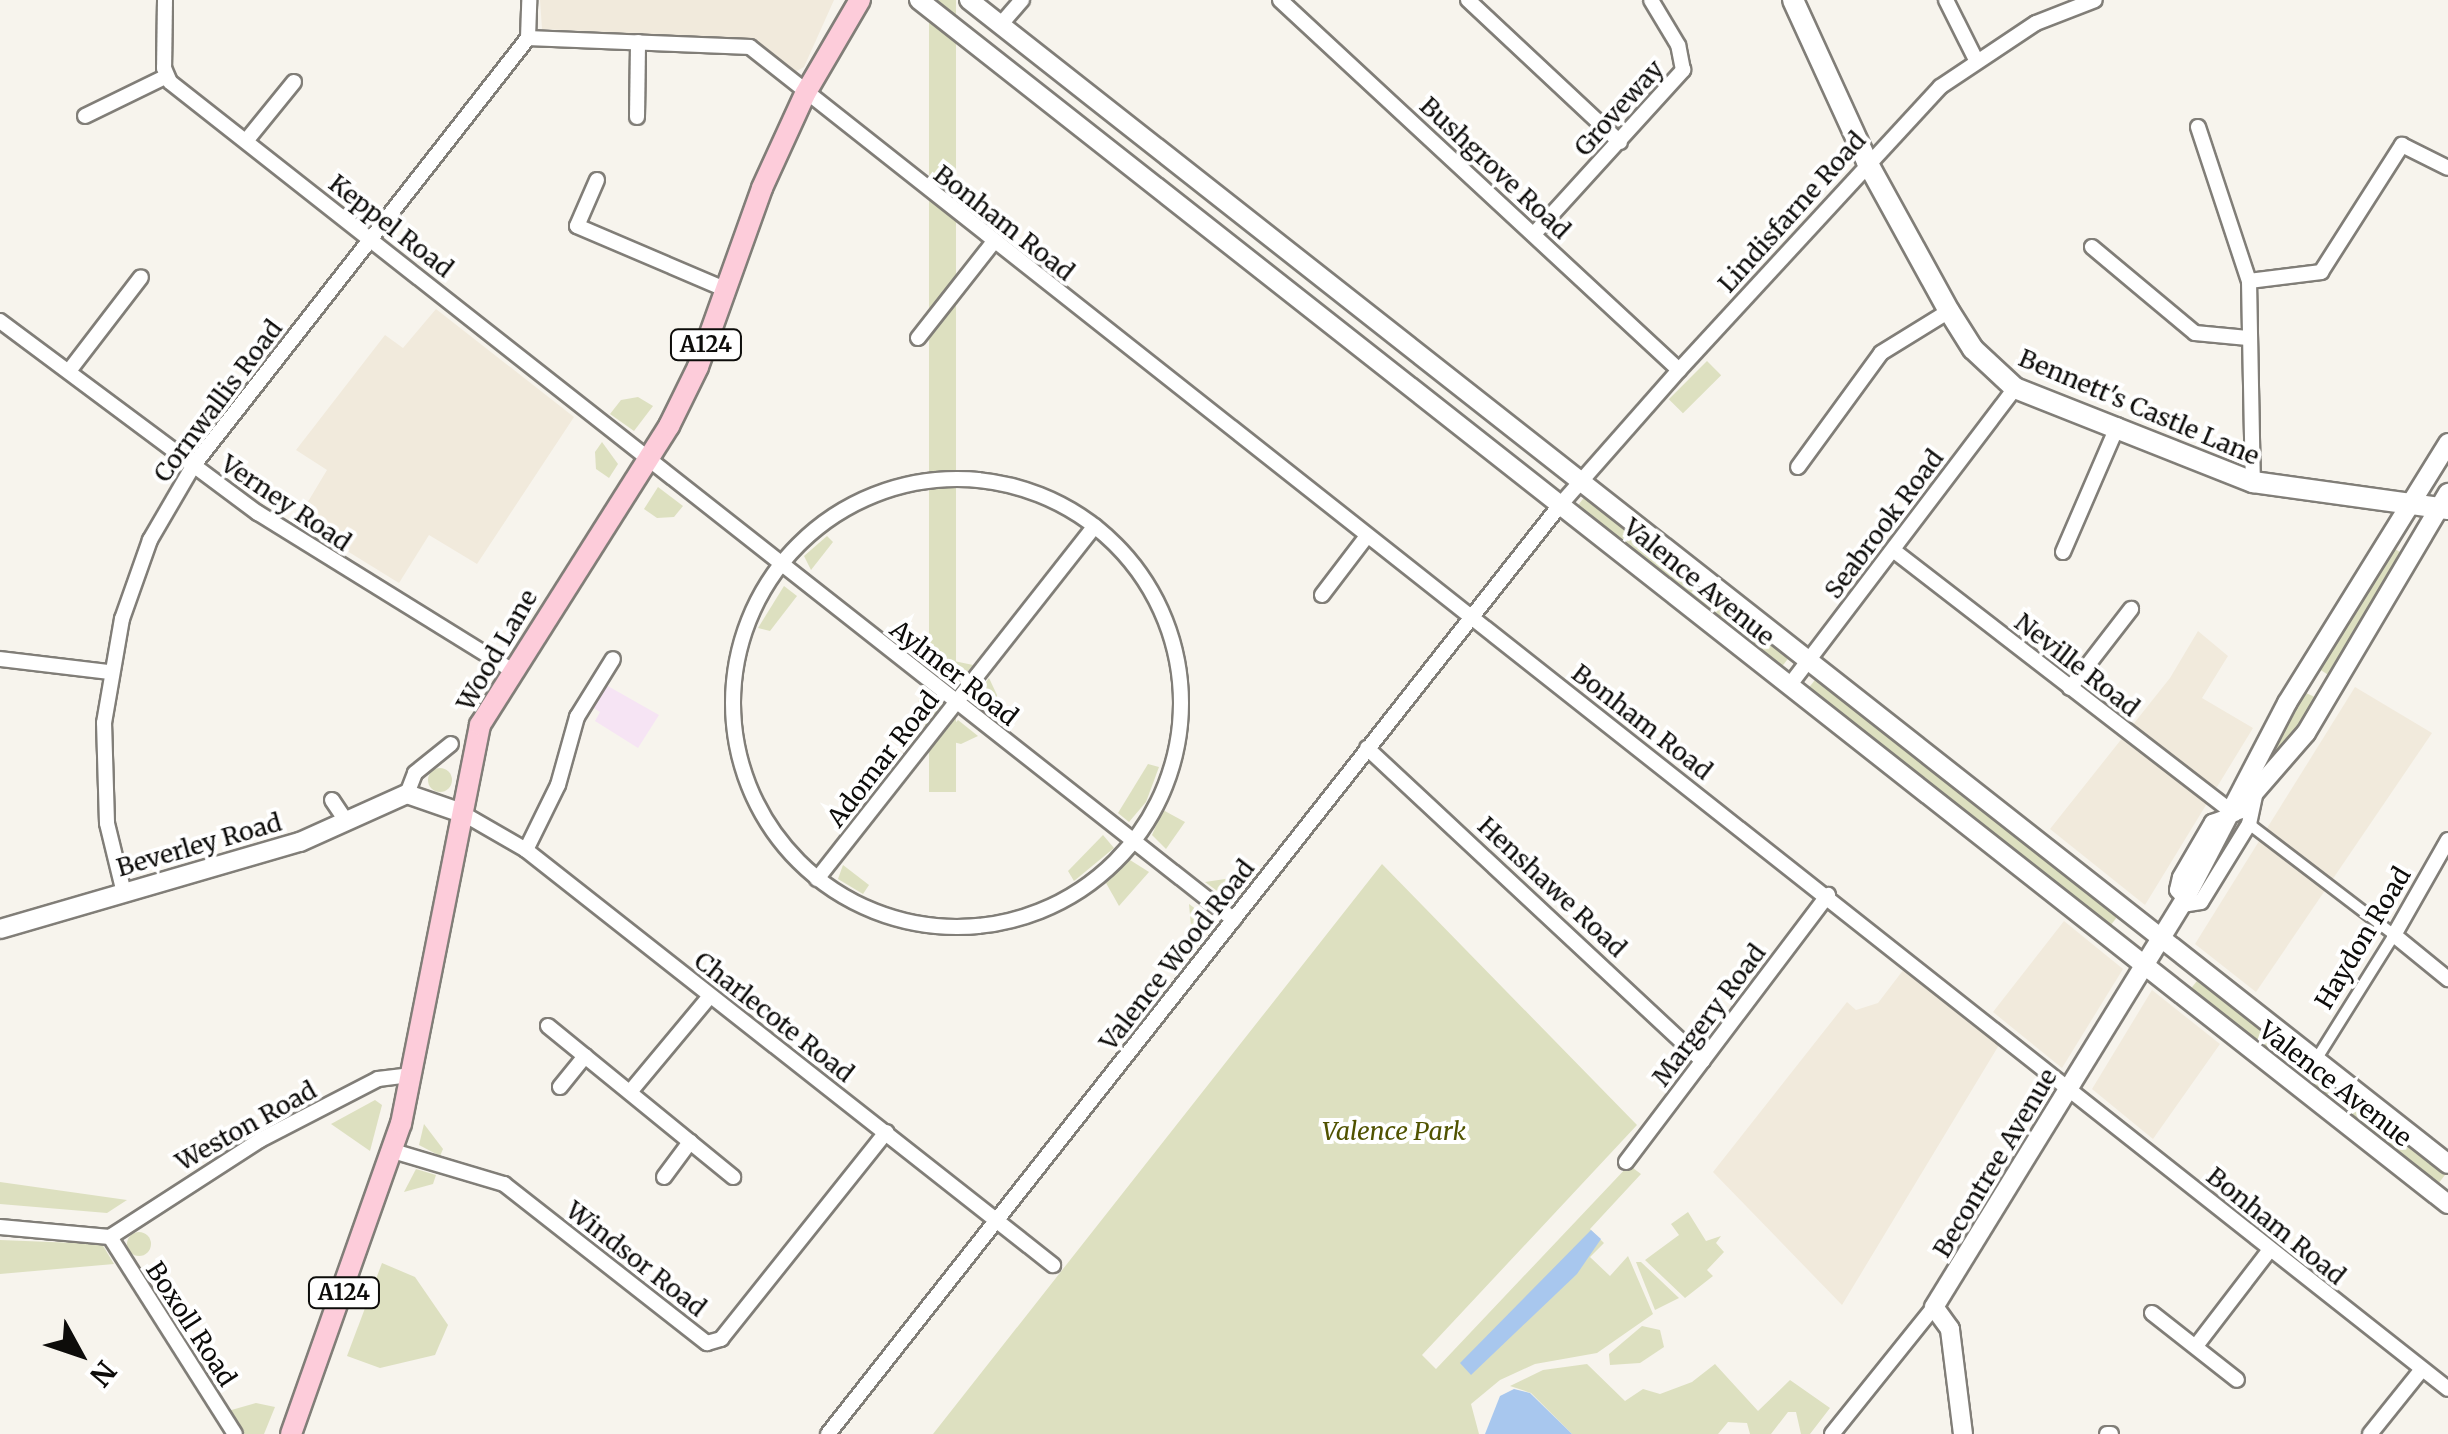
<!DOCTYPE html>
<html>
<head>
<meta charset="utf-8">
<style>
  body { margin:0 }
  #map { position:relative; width:2448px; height:1434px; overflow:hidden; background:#f7f4ed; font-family:Merriweather,serif }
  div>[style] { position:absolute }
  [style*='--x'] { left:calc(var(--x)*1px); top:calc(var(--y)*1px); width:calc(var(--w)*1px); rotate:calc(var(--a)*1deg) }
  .built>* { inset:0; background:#f1eadc }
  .industrial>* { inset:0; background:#f6e4f4 }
  .green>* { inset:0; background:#dde0c0; transform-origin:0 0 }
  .round { border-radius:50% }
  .water>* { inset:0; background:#a8c7ee }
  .roads { filter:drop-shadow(2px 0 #817e78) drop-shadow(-2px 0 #817e78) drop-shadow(0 2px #817e78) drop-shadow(0 -2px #817e78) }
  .pedestrian>* { height:10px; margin:-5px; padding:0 5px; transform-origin:5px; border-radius:5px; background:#fff }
  .minor>* { height:14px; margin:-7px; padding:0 7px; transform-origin:7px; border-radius:7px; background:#fff }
  .minor>.ring { margin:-7px; padding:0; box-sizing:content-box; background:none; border:14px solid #fff; border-radius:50% }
  .tertiary>* { height:18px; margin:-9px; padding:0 9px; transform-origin:9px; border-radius:9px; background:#fff }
  .secondary>* { height:20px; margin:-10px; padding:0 10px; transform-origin:10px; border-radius:10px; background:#fff }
  .primary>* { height:20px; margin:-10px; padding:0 10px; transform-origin:10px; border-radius:10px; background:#fdccda }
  span { translate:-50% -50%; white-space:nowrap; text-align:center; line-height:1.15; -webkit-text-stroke:8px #fff; paint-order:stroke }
  .shield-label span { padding:2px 8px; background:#fff; border:2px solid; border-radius:8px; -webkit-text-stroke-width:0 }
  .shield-label { font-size:22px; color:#0d0c0a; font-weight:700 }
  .street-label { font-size:25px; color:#0d0c0a }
  .park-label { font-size:25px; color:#505200; font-style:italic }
  .north { position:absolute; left:30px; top:1304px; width:100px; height:100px; -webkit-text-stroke:8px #fff; paint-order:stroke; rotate:130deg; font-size:28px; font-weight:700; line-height:40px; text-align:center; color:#0d0c0a }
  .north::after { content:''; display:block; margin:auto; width:35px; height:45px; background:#0d0c0a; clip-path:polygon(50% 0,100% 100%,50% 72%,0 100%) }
</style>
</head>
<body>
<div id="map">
  <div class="built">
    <div style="clip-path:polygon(540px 0,834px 0,804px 67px,793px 73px,742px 39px,542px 29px)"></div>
    <div style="clip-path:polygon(436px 309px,574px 417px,477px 564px,429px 535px,399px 583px,297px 520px,327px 470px,296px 450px,385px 335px,403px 348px)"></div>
    <div style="clip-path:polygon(2198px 631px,2228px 656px,2202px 698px,2253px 728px,2145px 905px,2050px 829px,2170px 678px)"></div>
    <div style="clip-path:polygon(2355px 687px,2432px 733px,2256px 992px,2195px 944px)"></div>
    <div style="clip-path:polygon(2064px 921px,2123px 969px,2062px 1068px,1993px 1012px)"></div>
    <div style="clip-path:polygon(1904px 969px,1999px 1045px,1842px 1305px,1713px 1172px,1847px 1002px,1856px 1010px,1878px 1003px)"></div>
    <div style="clip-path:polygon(2152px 990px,2220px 1044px,2153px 1139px,2092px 1089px)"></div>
  </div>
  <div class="industrial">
    <div style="clip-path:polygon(606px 685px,659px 715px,638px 748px,595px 721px,600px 712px,592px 707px)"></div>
  </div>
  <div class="green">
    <div style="left:929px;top:0;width:27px;height:792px"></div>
    <div style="left:1707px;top:361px;width:20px;height:54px;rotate:45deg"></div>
    <div style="clip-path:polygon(638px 397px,653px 406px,634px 431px,610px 414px,621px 400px)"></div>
    <div style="clip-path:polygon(602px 442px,618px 464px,609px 478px,596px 469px,595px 452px)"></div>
    <div style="clip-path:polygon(658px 487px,683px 506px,674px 517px,657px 518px,644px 509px)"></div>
    <div style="left:1586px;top:495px;width:260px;height:18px;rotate:38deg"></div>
    <div style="clip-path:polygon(827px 536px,833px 542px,811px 570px,804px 556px)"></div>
    <div style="left:2395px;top:549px;width:9px;height:142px;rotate:32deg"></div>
    <div style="clip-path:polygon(784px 586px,797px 596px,770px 631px,758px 628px)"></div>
    <div style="clip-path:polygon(954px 661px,973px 665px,957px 684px,937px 670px)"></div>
    <div style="left:1818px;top:676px;width:384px;height:19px;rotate:38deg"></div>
    <div style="clip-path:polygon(989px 678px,997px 695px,994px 715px,974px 698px)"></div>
    <div style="clip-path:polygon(920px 690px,939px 707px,926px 727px,918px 709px)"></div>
    <div style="clip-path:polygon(2306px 693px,2317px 698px,2264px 771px,2283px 728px)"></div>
    <div style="clip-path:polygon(958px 720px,978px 736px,961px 744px,941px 739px)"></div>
    <div style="clip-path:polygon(1148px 764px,1159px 767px,1146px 802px,1129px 822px,1118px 813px)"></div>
    <div class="round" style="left:428px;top:768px;width:24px;height:24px"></div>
    <div style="clip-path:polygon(1163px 810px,1185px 822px,1166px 849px,1152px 835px)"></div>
    <div style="clip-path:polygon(1103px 835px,1114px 848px,1074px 881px,1068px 871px)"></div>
    <div style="clip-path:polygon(1130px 860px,1149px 872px,1119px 906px,1106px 883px)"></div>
    <div style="clip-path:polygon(1382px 864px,1637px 1125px,1422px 1355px,1436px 1369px,1629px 1165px,1641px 1174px,1590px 1229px,1604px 1243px,1590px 1257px,1610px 1276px,1628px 1256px,1653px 1314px,1597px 1353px,1535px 1364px,1500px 1380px,1471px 1404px,1479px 1434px,933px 1434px)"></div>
    <div style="clip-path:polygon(843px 865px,869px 885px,863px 894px,838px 879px)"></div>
    <div style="clip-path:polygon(1252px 875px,1228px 899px,1205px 882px)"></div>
    <div style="clip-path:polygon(1189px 904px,1212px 921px,1193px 948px)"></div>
    <div style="left:2200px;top:977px;width:315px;height:18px;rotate:38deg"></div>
    <div style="clip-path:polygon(375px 1100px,382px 1105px,370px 1151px,331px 1124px)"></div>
    <div style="clip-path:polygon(424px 1124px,443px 1149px,440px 1156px,419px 1145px)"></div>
    <div style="clip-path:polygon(416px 1169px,436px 1175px,433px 1184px,404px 1192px)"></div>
    <div style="clip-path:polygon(0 1182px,127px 1200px,107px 1213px,0 1204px)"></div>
    <div style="clip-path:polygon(1688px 1212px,1706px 1241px,1721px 1236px,1716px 1243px,1724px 1252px,1707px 1270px,1713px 1276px,1685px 1298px,1645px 1260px,1679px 1235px,1671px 1224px)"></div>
    <div class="round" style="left:127px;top:1232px;width:24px;height:24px"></div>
    <div style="clip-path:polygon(0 1240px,102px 1244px,114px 1264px,0 1274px)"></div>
    <div style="clip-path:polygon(1636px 1262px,1641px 1262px,1679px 1298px,1655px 1310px)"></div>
    <div style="clip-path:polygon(382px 1263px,415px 1277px,448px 1325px,435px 1355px,380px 1368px,347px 1356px)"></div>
    <div style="clip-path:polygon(1642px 1326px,1660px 1330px,1664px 1347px,1640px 1363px,1610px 1365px,1609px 1354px)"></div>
    <div style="clip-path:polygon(1587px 1364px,1625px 1401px,1643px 1389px,1660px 1394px,1692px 1382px,1715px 1364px,1758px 1411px,1790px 1380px,1830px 1408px,1810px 1434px,1801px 1434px,1796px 1412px,1788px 1412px,1771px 1434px,1750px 1434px,1747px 1423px,1728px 1422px,1718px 1434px,1572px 1434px,1531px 1393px,1510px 1386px,1543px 1370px)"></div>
    <div style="clip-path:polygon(256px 1403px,275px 1407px,264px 1434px,243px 1434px,228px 1411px)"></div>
  </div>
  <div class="water">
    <div style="clip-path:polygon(1591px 1230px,1601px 1239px,1577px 1274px,1471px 1375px,1460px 1363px)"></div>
    <div style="clip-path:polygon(1514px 1389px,1530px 1393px,1572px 1434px,1485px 1434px,1500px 1396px)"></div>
  </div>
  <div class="roads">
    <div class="pedestrian">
      <div style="--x:2249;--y:824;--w:183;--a:37.4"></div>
      <div style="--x:2394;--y:935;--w:147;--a:122"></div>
    </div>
    <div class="minor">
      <div style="--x:165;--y:0;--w:68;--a:90.8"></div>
      <div style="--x:164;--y:68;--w:15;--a:67"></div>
      <div style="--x:170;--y:82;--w:1354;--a:38.22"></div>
      <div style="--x:1280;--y:0;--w:544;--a:42.84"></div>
      <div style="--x:1468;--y:0;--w:208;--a:43.1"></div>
      <div style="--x:1946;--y:0;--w:67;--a:63.4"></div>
      <div style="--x:1001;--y:24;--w:32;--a:-49"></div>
      <div style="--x:528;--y:38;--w:222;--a:2.3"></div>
      <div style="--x:750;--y:47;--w:2164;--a:38.32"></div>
      <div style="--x:85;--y:116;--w:89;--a:-26"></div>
      <div style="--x:637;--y:117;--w:75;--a:-89.2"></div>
      <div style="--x:2198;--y:127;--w:162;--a:71.7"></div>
      <div style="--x:2249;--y:281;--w:201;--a:88.9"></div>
      <div style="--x:246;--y:141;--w:76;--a:-50.9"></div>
      <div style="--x:597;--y:180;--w:50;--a:113.5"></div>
      <div style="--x:577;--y:226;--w:163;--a:23.1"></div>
      <div style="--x:1534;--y:234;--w:222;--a:-47.7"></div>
      <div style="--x:1683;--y:70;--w:25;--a:-101"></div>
      <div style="--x:1678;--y:45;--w:52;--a:-121"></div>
      <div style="--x:2092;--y:247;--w:134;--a:39.9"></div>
      <div style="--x:2195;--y:333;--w:53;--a:5.4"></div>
      <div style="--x:2249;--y:281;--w:73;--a:-7.1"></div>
      <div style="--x:2321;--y:272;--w:151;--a:-57.5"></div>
      <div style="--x:2402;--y:145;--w:51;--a:26.6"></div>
      <div style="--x:0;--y:321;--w:322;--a:36.7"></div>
      <div style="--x:258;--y:513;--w:296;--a:31.8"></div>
      <div style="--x:918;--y:338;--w:120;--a:-51.8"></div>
      <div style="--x:69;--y:371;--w:118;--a:-52.5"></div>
      <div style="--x:1798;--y:467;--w:141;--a:-53.9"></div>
      <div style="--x:1881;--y:353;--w:80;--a:-31.7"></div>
      <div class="ring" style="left:733px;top:479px;width:434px;height:434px"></div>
      <div style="--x:1893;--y:550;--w:432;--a:37.7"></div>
      <div style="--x:2063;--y:552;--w:138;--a:-66.6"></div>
      <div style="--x:1322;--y:595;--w:74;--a:-52.7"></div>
      <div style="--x:0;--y:659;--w:110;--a:6.8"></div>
      <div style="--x:1789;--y:686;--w:374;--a:-52.8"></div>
      <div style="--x:2070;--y:688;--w:100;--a:-52.3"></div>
      <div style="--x:1367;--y:748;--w:459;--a:43"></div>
      <div style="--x:407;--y:794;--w:22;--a:-69"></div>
      <div style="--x:415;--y:773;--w:46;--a:-38.9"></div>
      <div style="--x:332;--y:800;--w:23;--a:56"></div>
      <div style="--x:462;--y:813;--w:74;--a:30"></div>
      <div style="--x:526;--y:850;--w:671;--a:38.22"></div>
      <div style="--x:2448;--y:840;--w:109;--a:119.6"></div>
      <div style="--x:2394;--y:935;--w:70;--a:39.2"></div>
      <div style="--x:526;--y:850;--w:72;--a:-63.8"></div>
      <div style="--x:558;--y:785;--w:71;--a:-74.4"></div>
      <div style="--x:577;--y:717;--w:68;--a:-58.2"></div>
      <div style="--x:817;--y:879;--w:449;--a:-51.8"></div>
      <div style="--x:124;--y:893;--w:72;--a:-103.7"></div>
      <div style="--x:107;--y:823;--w:100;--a:-91.7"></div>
      <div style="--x:104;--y:723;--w:106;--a:-80.2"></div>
      <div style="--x:122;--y:619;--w:84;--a:-70.5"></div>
      <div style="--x:150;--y:540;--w:86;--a:-59.8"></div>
      <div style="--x:193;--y:466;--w:544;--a:-51.95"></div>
      <div style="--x:528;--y:38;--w:38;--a:-88"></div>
      <div style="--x:2185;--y:899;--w:12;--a:-132"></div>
      <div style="--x:2177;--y:890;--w:13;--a:-77"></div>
      <div style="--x:2180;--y:877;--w:64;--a:-59.8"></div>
      <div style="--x:2212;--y:822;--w:23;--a:-20"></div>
      <div style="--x:2182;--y:905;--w:19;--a:-9"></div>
      <div style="--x:2201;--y:902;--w:92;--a:-58.4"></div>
      <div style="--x:2249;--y:824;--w:33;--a:-78"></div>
      <div style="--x:548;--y:1026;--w:239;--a:39.2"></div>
      <div style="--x:560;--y:1087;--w:40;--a:-51"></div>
      <div style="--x:630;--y:1092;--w:125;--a:-50.2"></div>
      <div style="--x:393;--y:1151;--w:116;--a:16.6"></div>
      <div style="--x:504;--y:1184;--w:258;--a:38.1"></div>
      <div style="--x:707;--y:1343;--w:15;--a:-16"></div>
      <div style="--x:721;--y:1339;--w:265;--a:-51.4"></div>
      <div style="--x:1626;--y:1162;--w:335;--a:-52.9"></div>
      <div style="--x:664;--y:1177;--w:44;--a:-53.4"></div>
      <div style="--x:0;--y:1227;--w:110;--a:5.2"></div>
      <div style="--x:110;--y:1237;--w:179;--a:-32.9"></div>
      <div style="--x:260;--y:1140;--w:133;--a:-27.3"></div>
      <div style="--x:378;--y:1079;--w:34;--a:-7"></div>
      <div style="--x:110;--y:1237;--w:233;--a:57.6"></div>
      <div style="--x:2152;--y:1313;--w:108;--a:38.2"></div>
      <div style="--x:2196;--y:1346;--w:120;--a:-52.5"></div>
      <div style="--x:828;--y:1434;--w:1184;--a:-51.76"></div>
      <div style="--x:1561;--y:504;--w:179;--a:-48.6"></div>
      <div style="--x:1679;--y:370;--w:385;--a:-47.3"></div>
      <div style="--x:1940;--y:87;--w:115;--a:-33.7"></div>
      <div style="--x:2036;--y:23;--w:63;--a:-21.3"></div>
      <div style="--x:1832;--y:1434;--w:163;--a:-51.2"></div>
      <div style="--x:2107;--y:1434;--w:4;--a:0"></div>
      <div style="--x:2370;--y:1434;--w:83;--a:-51.3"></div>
    </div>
    <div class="tertiary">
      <div style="--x:919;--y:0;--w:1946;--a:38.22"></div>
      <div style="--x:969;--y:0;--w:1882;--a:38.2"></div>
      <div style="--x:2239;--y:810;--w:102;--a:-49"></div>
      <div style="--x:2306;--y:733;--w:279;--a:-59.4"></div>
      <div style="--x:0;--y:929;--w:312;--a:-16.2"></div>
      <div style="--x:300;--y:842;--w:117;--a:-24.2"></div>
      <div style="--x:407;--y:794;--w:58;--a:19.1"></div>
      <div style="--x:1963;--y:1434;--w:106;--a:-97.1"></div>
      <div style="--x:1950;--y:1329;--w:27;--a:-126"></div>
      <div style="--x:1934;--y:1307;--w:479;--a:-58.4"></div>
      <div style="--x:2185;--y:899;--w:221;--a:-62.5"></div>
      <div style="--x:2287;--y:703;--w:306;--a:-58.2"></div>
    </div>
    <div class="secondary">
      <div style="--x:1793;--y:0;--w:178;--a:65.4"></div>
      <div style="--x:1867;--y:162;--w:170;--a:61.2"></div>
      <div style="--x:1949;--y:311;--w:45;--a:57.7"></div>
      <div style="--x:1973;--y:349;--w:57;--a:42.9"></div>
      <div style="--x:2015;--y:388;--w:256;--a:21.6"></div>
      <div style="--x:2253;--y:482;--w:197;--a:7.9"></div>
    </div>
    <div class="primary">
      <div style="--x:291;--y:1434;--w:329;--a:-70.5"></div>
      <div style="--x:401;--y:1124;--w:407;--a:-78.8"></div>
      <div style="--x:480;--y:725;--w:354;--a:-57.7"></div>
      <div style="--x:669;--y:426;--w:66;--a:-63.8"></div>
      <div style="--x:698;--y:367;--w:190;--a:-70.3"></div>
      <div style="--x:762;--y:188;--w:103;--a:-65.4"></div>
      <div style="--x:805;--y:94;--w:109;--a:-59.7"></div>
    </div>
  </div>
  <div class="shield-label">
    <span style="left:706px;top:345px">A124</span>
    <span style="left:344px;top:1293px">A124</span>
  </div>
  <div class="street-label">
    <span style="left:1619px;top:108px;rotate:-48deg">Groveway</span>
    <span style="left:1495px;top:168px;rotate:43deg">Bushgrove Road</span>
    <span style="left:1792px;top:212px;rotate:-48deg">Lindisfarne Road</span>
    <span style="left:1004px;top:223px;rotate:38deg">Bonham Road</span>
    <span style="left:391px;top:226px;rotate:38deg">Keppel Road</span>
    <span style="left:218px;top:401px;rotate:-53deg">Cornwallis Road</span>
    <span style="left:2139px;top:407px;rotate:23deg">Bennett's Castle Lane</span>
    <span style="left:286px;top:503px;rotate:34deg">Verney Road</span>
    <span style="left:1884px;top:524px;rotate:-53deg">Seabrook Road</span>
    <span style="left:1699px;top:582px;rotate:39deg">Valence Avenue</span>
    <span style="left:497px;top:650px;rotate:-60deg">Wood Lane</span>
    <span style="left:2077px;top:665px;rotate:38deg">Neville Road</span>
    <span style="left:954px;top:673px;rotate:38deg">Aylmer Road</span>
    <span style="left:1642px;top:722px;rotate:38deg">Bonham Road</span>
    <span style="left:883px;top:759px;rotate:-52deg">Adomar Road</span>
    <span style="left:199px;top:845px;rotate:-16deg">Beverley Road</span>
    <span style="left:1552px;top:887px;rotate:43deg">Henshawe Road</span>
    <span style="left:2363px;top:938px;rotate:-59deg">Haydon Road</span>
    <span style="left:1177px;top:955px;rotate:-52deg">Valence Wood Road</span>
    <span style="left:1709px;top:1015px;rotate:-53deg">Margery Road</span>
    <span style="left:774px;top:1017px;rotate:38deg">Charlecote Road</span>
    <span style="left:2335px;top:1084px;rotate:38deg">Valence Avenue</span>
    <span style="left:246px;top:1126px;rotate:-29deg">Weston Road</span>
    <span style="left:1995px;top:1163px;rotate:-59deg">Becontree Avenue</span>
    <span style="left:2276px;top:1226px;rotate:39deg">Bonham Road</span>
    <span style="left:636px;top:1259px;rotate:38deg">Windsor Road</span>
    <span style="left:191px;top:1324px;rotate:57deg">Boxoll Road</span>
  </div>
  <div class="park-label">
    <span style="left:1394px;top:1131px">Valence Park</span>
  </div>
  <div class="north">N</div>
</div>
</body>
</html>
